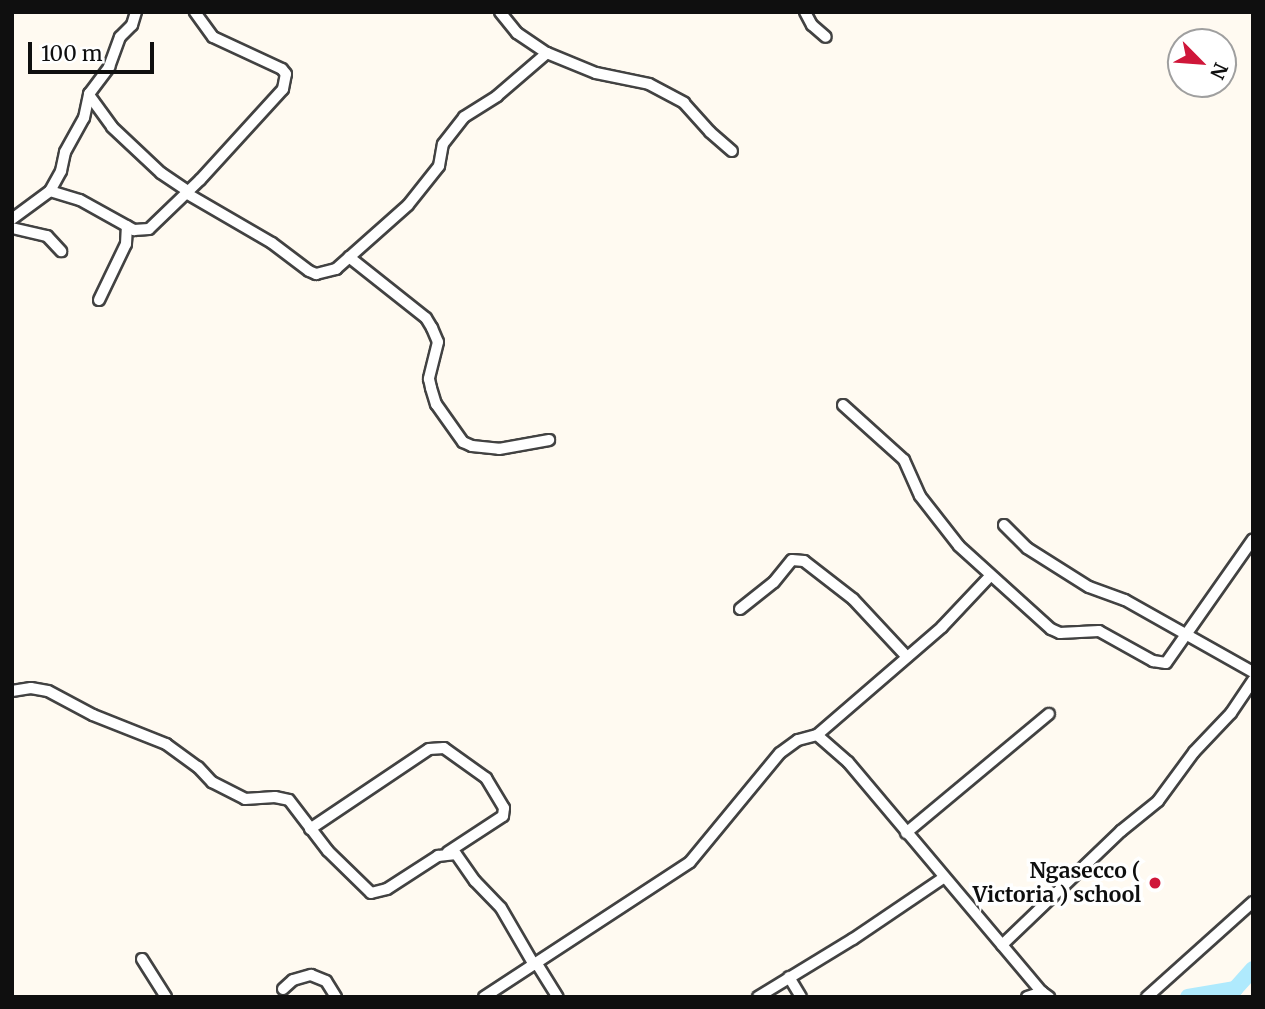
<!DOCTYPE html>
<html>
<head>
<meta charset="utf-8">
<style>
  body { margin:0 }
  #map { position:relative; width:1265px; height:1009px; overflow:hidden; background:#fffaf1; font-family:Merriweather,serif }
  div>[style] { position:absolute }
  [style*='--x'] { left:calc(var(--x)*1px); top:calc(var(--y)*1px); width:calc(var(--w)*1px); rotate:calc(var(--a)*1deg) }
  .river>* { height:16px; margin:-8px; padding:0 8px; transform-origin:8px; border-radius:8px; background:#afeafd }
  .roads { filter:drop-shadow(2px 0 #424242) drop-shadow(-2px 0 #424242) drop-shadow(0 2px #424242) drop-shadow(0 -2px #424242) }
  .minor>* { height:10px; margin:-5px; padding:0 5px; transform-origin:5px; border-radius:5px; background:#fff }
  .dots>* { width:19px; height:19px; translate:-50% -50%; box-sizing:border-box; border:4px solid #fff; border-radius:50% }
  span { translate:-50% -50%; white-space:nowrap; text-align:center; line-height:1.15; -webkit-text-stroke:7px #fff; paint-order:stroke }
  .poi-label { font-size:21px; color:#0f0f0f; font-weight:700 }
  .right { translate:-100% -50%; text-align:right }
  .frame { position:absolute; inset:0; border:14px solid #0f0f0f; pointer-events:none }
  .north { position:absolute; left:1167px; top:28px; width:70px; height:70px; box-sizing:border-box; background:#fff; border:2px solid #9f9f9f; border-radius:50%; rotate:115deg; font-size:19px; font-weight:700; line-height:28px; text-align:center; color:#0f0f0f }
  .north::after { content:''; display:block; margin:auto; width:24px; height:32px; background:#cf1639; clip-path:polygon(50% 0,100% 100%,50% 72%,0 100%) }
  .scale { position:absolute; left:28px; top:42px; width:126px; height:32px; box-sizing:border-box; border:4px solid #0f0f0f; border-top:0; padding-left:9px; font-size:21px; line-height:24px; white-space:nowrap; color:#0f0f0f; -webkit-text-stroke:5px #fff; paint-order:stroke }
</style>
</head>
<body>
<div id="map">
  <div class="river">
    <div style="--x:1188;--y:997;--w:48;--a:-9.7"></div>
    <div style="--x:1235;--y:989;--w:27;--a:-48"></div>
  </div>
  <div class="roads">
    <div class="minor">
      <div style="--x:500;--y:12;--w:27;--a:51"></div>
      <div style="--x:517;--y:33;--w:36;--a:34"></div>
      <div style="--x:547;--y:53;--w:53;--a:22.2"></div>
      <div style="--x:596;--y:73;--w:54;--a:11.7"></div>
      <div style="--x:649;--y:84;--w:40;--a:28"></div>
      <div style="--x:684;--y:103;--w:39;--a:48"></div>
      <div style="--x:710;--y:132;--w:29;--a:41"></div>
      <div style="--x:805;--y:12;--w:15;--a:62"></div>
      <div style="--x:812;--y:25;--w:18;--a:41"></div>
      <div style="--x:89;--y:95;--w:39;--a:54"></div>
      <div style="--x:112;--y:127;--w:67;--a:43.2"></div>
      <div style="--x:161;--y:173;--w:32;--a:34"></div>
      <div style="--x:50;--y:191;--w:23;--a:-61"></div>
      <div style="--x:61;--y:171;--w:19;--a:-78"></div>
      <div style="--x:65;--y:152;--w:39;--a:-61"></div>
      <div style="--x:84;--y:118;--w:25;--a:-78"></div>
      <div style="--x:89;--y:94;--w:34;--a:-53"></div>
      <div style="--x:109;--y:67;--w:32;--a:-70"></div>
      <div style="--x:120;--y:37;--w:17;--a:-45"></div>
      <div style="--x:132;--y:25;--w:14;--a:-73"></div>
      <div style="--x:186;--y:193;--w:99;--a:30.2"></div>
      <div style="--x:272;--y:243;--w:46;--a:37.1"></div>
      <div style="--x:309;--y:271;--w:8;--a:23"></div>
      <div style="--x:316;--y:274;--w:21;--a:-14"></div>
      <div style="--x:336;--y:269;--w:96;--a:-41.6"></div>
      <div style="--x:408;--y:205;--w:50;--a:-51.5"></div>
      <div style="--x:439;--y:166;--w:22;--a:-80"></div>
      <div style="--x:443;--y:144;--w:34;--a:-52"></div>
      <div style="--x:464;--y:117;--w:39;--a:-32"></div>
      <div style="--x:497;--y:96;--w:66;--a:-40.7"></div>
      <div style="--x:12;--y:219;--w:47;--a:-36.4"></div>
      <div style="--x:50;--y:191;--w:31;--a:17"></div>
      <div style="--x:80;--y:200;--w:62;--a:29.1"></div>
      <div style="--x:134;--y:230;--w:15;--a:-4"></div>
      <div style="--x:149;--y:229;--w:71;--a:-43.9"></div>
      <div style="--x:200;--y:180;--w:123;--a:-47.6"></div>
      <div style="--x:283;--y:89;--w:15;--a:-79"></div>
      <div style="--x:286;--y:74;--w:6;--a:-129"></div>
      <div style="--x:282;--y:69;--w:76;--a:-155.1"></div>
      <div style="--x:213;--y:37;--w:31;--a:-126"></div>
      <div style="--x:12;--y:228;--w:36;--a:13"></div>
      <div style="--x:47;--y:236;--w:21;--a:47"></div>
      <div style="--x:349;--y:257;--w:98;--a:38.4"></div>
      <div style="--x:426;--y:318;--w:12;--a:59"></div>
      <div style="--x:432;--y:328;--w:15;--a:67"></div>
      <div style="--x:438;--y:342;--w:38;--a:104"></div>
      <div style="--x:429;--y:379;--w:9;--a:77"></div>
      <div style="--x:431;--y:388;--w:17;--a:73"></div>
      <div style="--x:436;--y:404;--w:47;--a:54.6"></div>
      <div style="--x:463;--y:442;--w:10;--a:24"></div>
      <div style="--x:472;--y:446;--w:27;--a:6"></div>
      <div style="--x:499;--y:449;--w:51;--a:-10.2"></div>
      <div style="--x:99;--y:300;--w:62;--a:-64.3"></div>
      <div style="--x:126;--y:244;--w:18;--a:-87"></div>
      <div style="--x:843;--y:405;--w:82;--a:42"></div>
      <div style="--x:904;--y:460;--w:39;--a:66"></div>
      <div style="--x:920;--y:496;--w:63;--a:52"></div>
      <div style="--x:959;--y:546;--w:124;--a:42.1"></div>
      <div style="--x:1051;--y:629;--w:10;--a:24"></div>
      <div style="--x:1060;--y:633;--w:39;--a:-3"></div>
      <div style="--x:1099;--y:631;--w:62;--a:29.1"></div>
      <div style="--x:1153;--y:661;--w:13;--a:9"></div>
      <div style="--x:1166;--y:663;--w:151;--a:-54.9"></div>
      <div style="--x:1004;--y:525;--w:33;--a:45"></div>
      <div style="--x:1027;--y:548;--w:73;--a:32.2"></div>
      <div style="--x:1089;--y:587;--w:38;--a:20"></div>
      <div style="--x:1125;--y:600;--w:147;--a:29.4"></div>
      <div style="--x:740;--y:609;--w:43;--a:-38.5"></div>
      <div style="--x:774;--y:582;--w:28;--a:-51"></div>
      <div style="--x:792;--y:560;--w:12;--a:5"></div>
      <div style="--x:804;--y:561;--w:62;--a:37.8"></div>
      <div style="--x:853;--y:599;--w:79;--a:47"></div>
      <div style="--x:12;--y:691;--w:19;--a:-9"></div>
      <div style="--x:31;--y:688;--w:17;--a:10"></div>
      <div style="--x:48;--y:691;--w:51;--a:28.1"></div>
      <div style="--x:93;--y:715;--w:79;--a:21.7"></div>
      <div style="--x:166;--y:744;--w:39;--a:36"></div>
      <div style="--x:198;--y:767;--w:21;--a:47"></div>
      <div style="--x:212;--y:782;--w:37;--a:27"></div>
      <div style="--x:245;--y:799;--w:30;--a:-4"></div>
      <div style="--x:275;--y:797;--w:14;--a:12"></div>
      <div style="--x:289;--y:800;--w:64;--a:52.6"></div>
      <div style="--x:328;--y:851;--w:60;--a:44.3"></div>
      <div style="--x:371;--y:893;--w:16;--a:-14"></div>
      <div style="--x:387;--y:889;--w:61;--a:-32.9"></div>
      <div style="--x:438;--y:856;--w:18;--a:-6"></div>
      <div style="--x:456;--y:854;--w:33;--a:55"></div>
      <div style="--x:475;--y:881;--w:37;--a:46"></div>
      <div style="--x:501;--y:908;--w:66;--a:59.9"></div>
      <div style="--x:817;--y:735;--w:165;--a:-40.8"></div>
      <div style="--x:942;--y:627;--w:70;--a:-46.7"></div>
      <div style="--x:310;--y:829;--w:143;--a:-33.9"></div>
      <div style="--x:429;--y:749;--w:15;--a:-4"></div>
      <div style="--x:444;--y:748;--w:52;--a:35.5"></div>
      <div style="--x:486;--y:778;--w:35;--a:59"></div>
      <div style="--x:504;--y:808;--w:8;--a:97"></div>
      <div style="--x:503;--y:816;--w:66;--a:146.8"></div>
      <div style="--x:906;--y:833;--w:186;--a:-39.8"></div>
      <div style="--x:1002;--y:945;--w:165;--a:-43.8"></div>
      <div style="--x:1121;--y:831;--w:48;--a:-39"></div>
      <div style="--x:1158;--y:801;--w:61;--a:-53.7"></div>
      <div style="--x:1194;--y:752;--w:54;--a:-46.5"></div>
      <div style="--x:1231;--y:713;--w:40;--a:-56"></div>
      <div style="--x:142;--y:959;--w:45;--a:57.7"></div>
      <div style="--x:537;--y:964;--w:39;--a:58"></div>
      <div style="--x:789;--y:977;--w:23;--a:59"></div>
      <div style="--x:283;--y:989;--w:13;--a:-42"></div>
      <div style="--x:293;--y:980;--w:19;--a:-16"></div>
      <div style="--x:311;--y:975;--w:16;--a:22"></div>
      <div style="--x:326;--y:981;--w:19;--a:58"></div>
      <div style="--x:484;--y:997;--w:246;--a:-33.2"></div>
      <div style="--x:690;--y:862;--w:141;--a:-50.5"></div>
      <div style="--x:780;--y:753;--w:22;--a:-36"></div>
      <div style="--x:798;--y:740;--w:20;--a:-15"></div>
      <div style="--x:817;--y:735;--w:41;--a:41.1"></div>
      <div style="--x:848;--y:762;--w:301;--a:49.9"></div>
      <div style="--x:758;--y:997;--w:111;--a:-31.4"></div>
      <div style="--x:853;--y:939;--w:109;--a:-34.1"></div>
      <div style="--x:1027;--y:997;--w:16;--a:-18"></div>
      <div style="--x:1042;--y:992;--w:9;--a:36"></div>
      <div style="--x:1147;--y:997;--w:142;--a:-41.9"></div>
    </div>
  </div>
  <div class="dots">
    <div style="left:1155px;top:883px;background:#cf1639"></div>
  </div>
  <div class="poi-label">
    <span class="right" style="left:1141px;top:883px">Ngasecco (<br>Victoria ) school</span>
  </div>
  <div class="frame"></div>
  <div class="north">N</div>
  <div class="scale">100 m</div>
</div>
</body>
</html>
